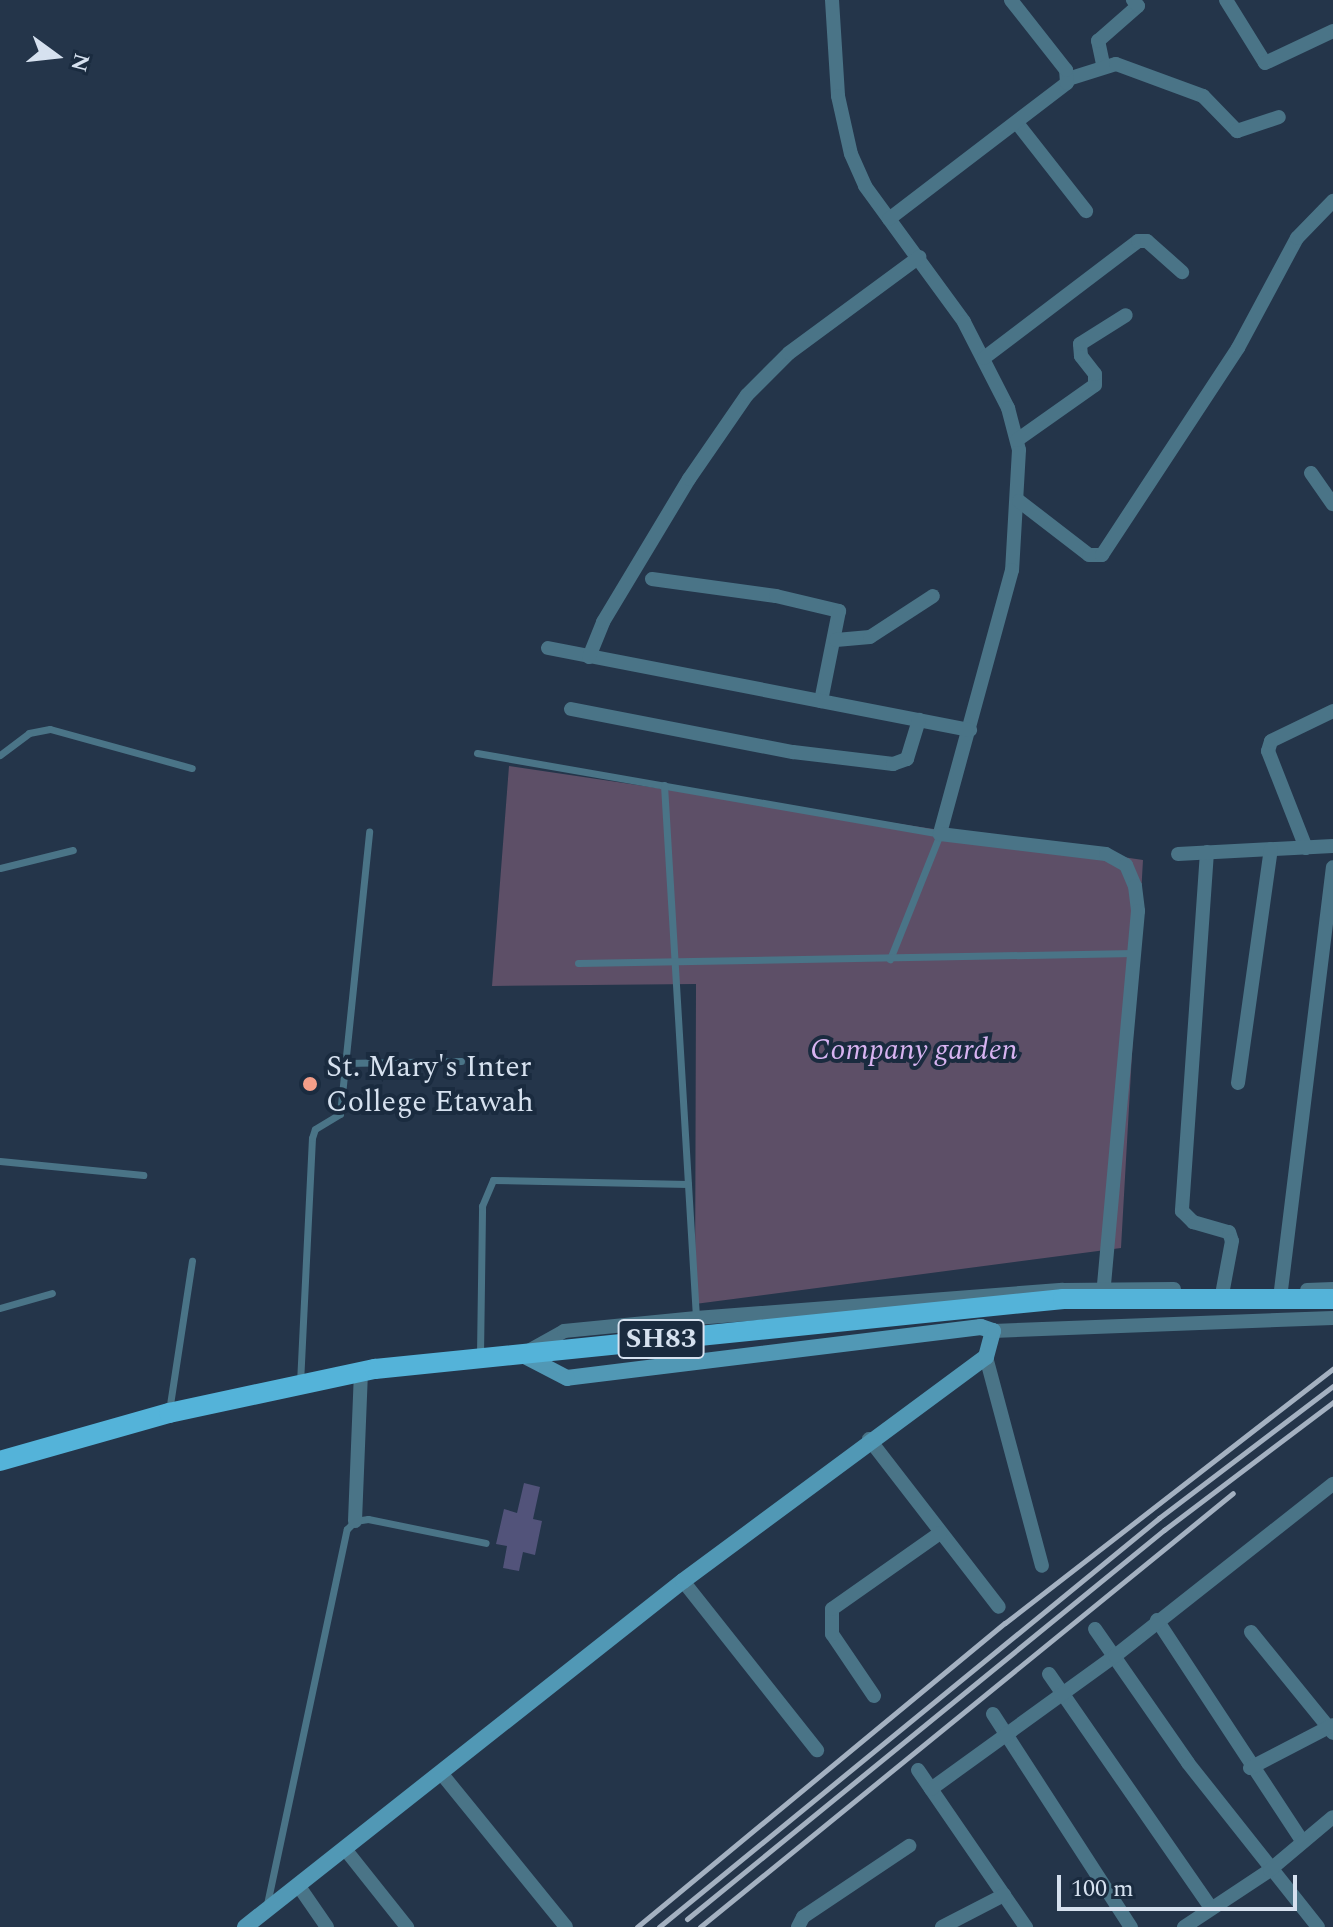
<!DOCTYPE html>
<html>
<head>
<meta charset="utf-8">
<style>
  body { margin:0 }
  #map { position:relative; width:1333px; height:1927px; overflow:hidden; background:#24354a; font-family:Spectral,serif }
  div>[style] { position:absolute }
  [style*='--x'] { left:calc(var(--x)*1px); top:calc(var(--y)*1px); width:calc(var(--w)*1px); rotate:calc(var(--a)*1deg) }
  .green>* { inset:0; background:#5d4f67 }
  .building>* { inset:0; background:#52537a }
  .lane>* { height:7px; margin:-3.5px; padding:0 3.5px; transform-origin:3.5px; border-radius:3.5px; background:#4a7487 }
  .street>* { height:14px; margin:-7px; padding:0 7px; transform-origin:7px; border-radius:7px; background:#4a7487 }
  .secondary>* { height:16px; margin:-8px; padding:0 8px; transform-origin:8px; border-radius:8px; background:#5198b5 }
  .primary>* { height:20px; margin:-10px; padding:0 10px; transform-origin:10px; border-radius:10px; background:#54b3d9 }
  .rail>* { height:5px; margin:-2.5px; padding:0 2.5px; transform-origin:2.5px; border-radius:2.5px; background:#a4b1c1 }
  .dots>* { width:22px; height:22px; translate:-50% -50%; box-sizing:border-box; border:4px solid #1a2b3f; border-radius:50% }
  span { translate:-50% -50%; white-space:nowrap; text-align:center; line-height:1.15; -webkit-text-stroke:8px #1a2b3f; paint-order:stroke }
  .shield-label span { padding:2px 6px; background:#1a2b3f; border:2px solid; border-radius:6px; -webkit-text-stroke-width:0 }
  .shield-label { font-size:28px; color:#d6e1ef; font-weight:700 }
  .park-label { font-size:30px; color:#d7b3f1; font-style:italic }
  .poi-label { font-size:30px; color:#d6e1ef }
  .left { translate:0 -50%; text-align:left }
  .north { position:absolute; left:16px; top:16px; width:80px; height:80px; -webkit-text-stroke:6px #1a2b3f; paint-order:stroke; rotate:105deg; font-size:22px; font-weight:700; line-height:32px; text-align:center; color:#d6e1ef }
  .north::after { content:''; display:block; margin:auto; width:28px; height:36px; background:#d6e1ef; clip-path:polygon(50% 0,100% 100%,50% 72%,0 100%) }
  .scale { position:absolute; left:1057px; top:1875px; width:240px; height:36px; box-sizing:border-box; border:4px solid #d6e1ef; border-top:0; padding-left:10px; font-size:24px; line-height:28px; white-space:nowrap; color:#d6e1ef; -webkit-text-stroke:6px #1a2b3f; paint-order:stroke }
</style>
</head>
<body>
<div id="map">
  <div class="green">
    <div style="clip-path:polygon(509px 766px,1143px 860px,1121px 1248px,695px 1304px,696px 984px,492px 986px)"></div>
  </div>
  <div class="building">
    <div style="clip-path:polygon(524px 1483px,540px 1487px,533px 1519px,542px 1521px,535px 1555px,523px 1552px,519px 1571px,503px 1568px,507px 1546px,496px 1544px,504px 1509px,517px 1513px)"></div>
  </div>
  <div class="lane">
    <div style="--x:477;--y:753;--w:470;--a:9.9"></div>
    <div style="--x:940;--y:834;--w:135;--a:111.8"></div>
    <div style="--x:0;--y:755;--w:36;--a:-37"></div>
    <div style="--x:29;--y:733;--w:21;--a:-11"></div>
    <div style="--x:50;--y:729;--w:147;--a:15.4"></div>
    <div style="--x:664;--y:785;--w:534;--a:86.56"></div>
    <div style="--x:0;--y:868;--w:75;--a:-13.9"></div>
    <div style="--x:578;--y:963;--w:556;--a:-1.03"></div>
    <div style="--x:345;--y:1063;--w:116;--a:-1"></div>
    <div style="--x:0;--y:1161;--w:144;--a:5.6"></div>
    <div style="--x:0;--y:1308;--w:54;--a:-16.1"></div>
    <div style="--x:480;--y:1355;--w:149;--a:-89.2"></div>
    <div style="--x:482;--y:1206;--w:28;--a:-67"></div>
    <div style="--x:493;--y:1180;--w:195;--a:1.2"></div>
    <div style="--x:300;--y:1383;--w:245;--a:-87.2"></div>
    <div style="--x:312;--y:1138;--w:9;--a:-72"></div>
    <div style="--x:315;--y:1129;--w:29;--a:-31"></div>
    <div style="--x:340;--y:1114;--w:284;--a:-84.1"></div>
    <div style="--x:169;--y:1411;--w:152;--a:-81.3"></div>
    <div style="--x:267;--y:1904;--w:383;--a:-78"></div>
    <div style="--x:347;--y:1529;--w:11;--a:-45"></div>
    <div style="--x:355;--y:1521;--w:13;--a:-9"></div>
    <div style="--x:368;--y:1519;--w:120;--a:11.5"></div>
  </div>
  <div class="street">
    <div style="--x:832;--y:0;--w:96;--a:86.4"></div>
    <div style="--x:838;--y:96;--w:59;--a:77.4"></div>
    <div style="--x:851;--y:154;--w:35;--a:66"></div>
    <div style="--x:865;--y:186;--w:168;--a:53.9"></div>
    <div style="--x:964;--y:322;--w:97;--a:62.9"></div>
    <div style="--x:1008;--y:408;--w:43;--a:75.3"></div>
    <div style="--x:1019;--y:450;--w:120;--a:93.3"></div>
    <div style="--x:1012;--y:570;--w:274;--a:105.3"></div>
    <div style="--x:940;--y:834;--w:167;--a:6.9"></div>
    <div style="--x:1106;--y:854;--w:23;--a:29"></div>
    <div style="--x:1126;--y:865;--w:23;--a:67"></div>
    <div style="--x:1135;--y:886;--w:25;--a:83"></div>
    <div style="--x:1138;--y:911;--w:379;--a:95.2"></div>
    <div style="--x:1226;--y:0;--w:74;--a:58.2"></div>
    <div style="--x:1265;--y:63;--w:75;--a:-25.2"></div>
    <div style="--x:1103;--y:64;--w:24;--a:-102"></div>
    <div style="--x:1098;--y:41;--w:53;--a:-41.2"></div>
    <div style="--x:1138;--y:6;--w:8;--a:-130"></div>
    <div style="--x:1068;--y:79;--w:50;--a:-17.4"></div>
    <div style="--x:1116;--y:64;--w:93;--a:20.2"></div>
    <div style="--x:1203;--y:96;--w:49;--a:45.8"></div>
    <div style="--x:1237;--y:131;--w:44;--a:-18.4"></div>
    <div style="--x:1017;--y:123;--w:112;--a:51.9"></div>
    <div style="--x:889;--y:219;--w:224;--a:-37.4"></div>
    <div style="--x:1067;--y:83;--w:13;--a:-94"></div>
    <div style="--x:1066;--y:70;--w:89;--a:-128.2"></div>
    <div style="--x:984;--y:358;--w:193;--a:-37.2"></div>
    <div style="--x:1138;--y:241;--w:9;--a:0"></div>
    <div style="--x:1147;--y:241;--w:47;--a:41.5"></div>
    <div style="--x:1017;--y:440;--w:95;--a:-35.2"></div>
    <div style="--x:1095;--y:385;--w:11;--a:-90"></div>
    <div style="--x:1095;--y:374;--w:23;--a:-128"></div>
    <div style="--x:1081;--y:356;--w:12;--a:-95"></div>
    <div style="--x:1080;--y:344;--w:54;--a:-32.2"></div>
    <div style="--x:1311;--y:473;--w:38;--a:55"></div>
    <div style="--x:1019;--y:501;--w:88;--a:37.6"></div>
    <div style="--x:1089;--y:555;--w:13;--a:0"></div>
    <div style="--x:1102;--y:555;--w:248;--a:-56.7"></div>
    <div style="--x:1238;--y:348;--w:125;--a:-61.8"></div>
    <div style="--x:1297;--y:238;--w:52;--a:-45.8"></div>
    <div style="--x:652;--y:579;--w:125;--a:7.8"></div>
    <div style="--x:776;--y:596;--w:65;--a:13.4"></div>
    <div style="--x:839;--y:611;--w:92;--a:101.3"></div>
    <div style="--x:836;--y:640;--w:34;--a:-5"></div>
    <div style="--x:870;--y:637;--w:75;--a:-33.1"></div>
    <div style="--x:548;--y:648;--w:430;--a:11"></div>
    <div style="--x:589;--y:657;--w:38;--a:-68"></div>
    <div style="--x:603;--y:622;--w:167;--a:-59"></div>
    <div style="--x:689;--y:479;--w:102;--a:-55.4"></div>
    <div style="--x:747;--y:395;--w:59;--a:-45"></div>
    <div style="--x:789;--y:353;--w:162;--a:-36.4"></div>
    <div style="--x:571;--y:709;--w:226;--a:11"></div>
    <div style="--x:793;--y:752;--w:101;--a:6.8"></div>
    <div style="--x:893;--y:764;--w:15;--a:-20"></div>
    <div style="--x:907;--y:759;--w:41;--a:-72.9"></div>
    <div style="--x:1306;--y:848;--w:104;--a:-111.4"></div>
    <div style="--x:1268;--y:751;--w:10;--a:-73"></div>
    <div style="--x:1271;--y:741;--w:69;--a:-25.8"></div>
    <div style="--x:1207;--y:852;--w:360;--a:94"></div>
    <div style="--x:1182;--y:1211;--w:16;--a:45"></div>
    <div style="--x:1193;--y:1222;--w:37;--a:16"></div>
    <div style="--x:1229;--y:1232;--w:9;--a:72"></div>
    <div style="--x:1232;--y:1241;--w:49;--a:100.6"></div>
    <div style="--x:1178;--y:854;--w:155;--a:-3"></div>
    <div style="--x:1238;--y:1083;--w:236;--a:-82"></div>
    <div style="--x:1281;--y:1290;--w:426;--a:-83"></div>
    <div style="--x:1307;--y:1290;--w:26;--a:-2"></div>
    <div style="--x:993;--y:1331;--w:340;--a:-2.2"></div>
    <div style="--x:530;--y:1350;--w:39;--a:-29"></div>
    <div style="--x:564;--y:1331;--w:133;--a:-5.6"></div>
    <div style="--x:696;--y:1318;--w:368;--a:-4.4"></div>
    <div style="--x:1063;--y:1290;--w:111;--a:-0.5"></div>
    <div style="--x:986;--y:1357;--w:216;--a:75"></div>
    <div style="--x:869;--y:1439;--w:212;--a:52.3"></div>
    <div style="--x:355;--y:1521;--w:150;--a:-87.7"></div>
    <div style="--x:683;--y:1581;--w:216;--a:51.6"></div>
    <div style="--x:1157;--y:1620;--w:262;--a:56.7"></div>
    <div style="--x:1095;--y:1629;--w:163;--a:55.2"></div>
    <div style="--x:1188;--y:1763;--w:209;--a:51.6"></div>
    <div style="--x:1251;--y:1632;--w:130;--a:50.9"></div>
    <div style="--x:1049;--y:1674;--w:285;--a:55.3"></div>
    <div style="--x:874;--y:1696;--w:75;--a:-124.1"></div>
    <div style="--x:832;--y:1634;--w:25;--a:-90"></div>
    <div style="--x:832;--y:1609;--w:132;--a:-35.1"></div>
    <div style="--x:993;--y:1714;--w:254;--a:57.1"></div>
    <div style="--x:1250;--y:1768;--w:93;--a:-27.4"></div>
    <div style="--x:918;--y:1770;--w:191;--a:55.5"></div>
    <div style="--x:441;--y:1773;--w:198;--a:50.9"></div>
    <div style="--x:931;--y:1789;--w:227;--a:-35.9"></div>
    <div style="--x:1115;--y:1656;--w:278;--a:-38.3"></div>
    <div style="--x:345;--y:1849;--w:100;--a:51.5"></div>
    <div style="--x:298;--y:1885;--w:51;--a:55.4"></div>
    <div style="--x:798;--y:1927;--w:11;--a:-63"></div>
    <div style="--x:803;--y:1917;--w:128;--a:-33.8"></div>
    <div style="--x:942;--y:1927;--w:70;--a:-27.3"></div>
    <div style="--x:1184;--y:1927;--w:103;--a:-33.5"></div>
    <div style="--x:1270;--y:1870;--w:82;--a:-40.1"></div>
  </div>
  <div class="secondary">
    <div style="--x:245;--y:1927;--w:558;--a:-38.31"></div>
    <div style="--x:683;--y:1581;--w:377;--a:-36.5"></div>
    <div style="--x:986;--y:1357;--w:27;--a:-75"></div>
    <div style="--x:993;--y:1331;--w:13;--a:-162"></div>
    <div style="--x:981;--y:1327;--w:417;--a:173"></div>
    <div style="--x:567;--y:1378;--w:50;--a:-152.4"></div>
  </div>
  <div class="primary">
    <div style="--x:0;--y:1461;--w:176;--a:-15.9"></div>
    <div style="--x:169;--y:1413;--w:211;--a:-12.1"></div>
    <div style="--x:375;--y:1369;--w:692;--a:-5.81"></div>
    <div style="--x:1063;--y:1299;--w:270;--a:0"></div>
  </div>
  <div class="rail">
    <div style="--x:687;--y:1919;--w:616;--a:-39.2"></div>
    <div style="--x:1164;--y:1530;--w:212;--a:-37.1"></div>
    <div style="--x:637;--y:1927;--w:477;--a:-39.6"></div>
    <div style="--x:1005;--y:1623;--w:415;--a:-37.8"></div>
    <div style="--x:659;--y:1927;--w:646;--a:-39.28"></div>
    <div style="--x:1159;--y:1518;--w:218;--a:-37.2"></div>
    <div style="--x:700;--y:1927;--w:687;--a:-39.15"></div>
  </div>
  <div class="dots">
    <div style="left:310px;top:1084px;background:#f49e89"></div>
  </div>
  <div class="shield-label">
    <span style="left:661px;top:1339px">SH83</span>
  </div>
  <div class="park-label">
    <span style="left:914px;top:1050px">Company garden</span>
  </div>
  <div class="poi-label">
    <span class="left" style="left:326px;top:1084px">St. Mary's Inter<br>College Etawah</span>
  </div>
  <div class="north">N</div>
  <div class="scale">100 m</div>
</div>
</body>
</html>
